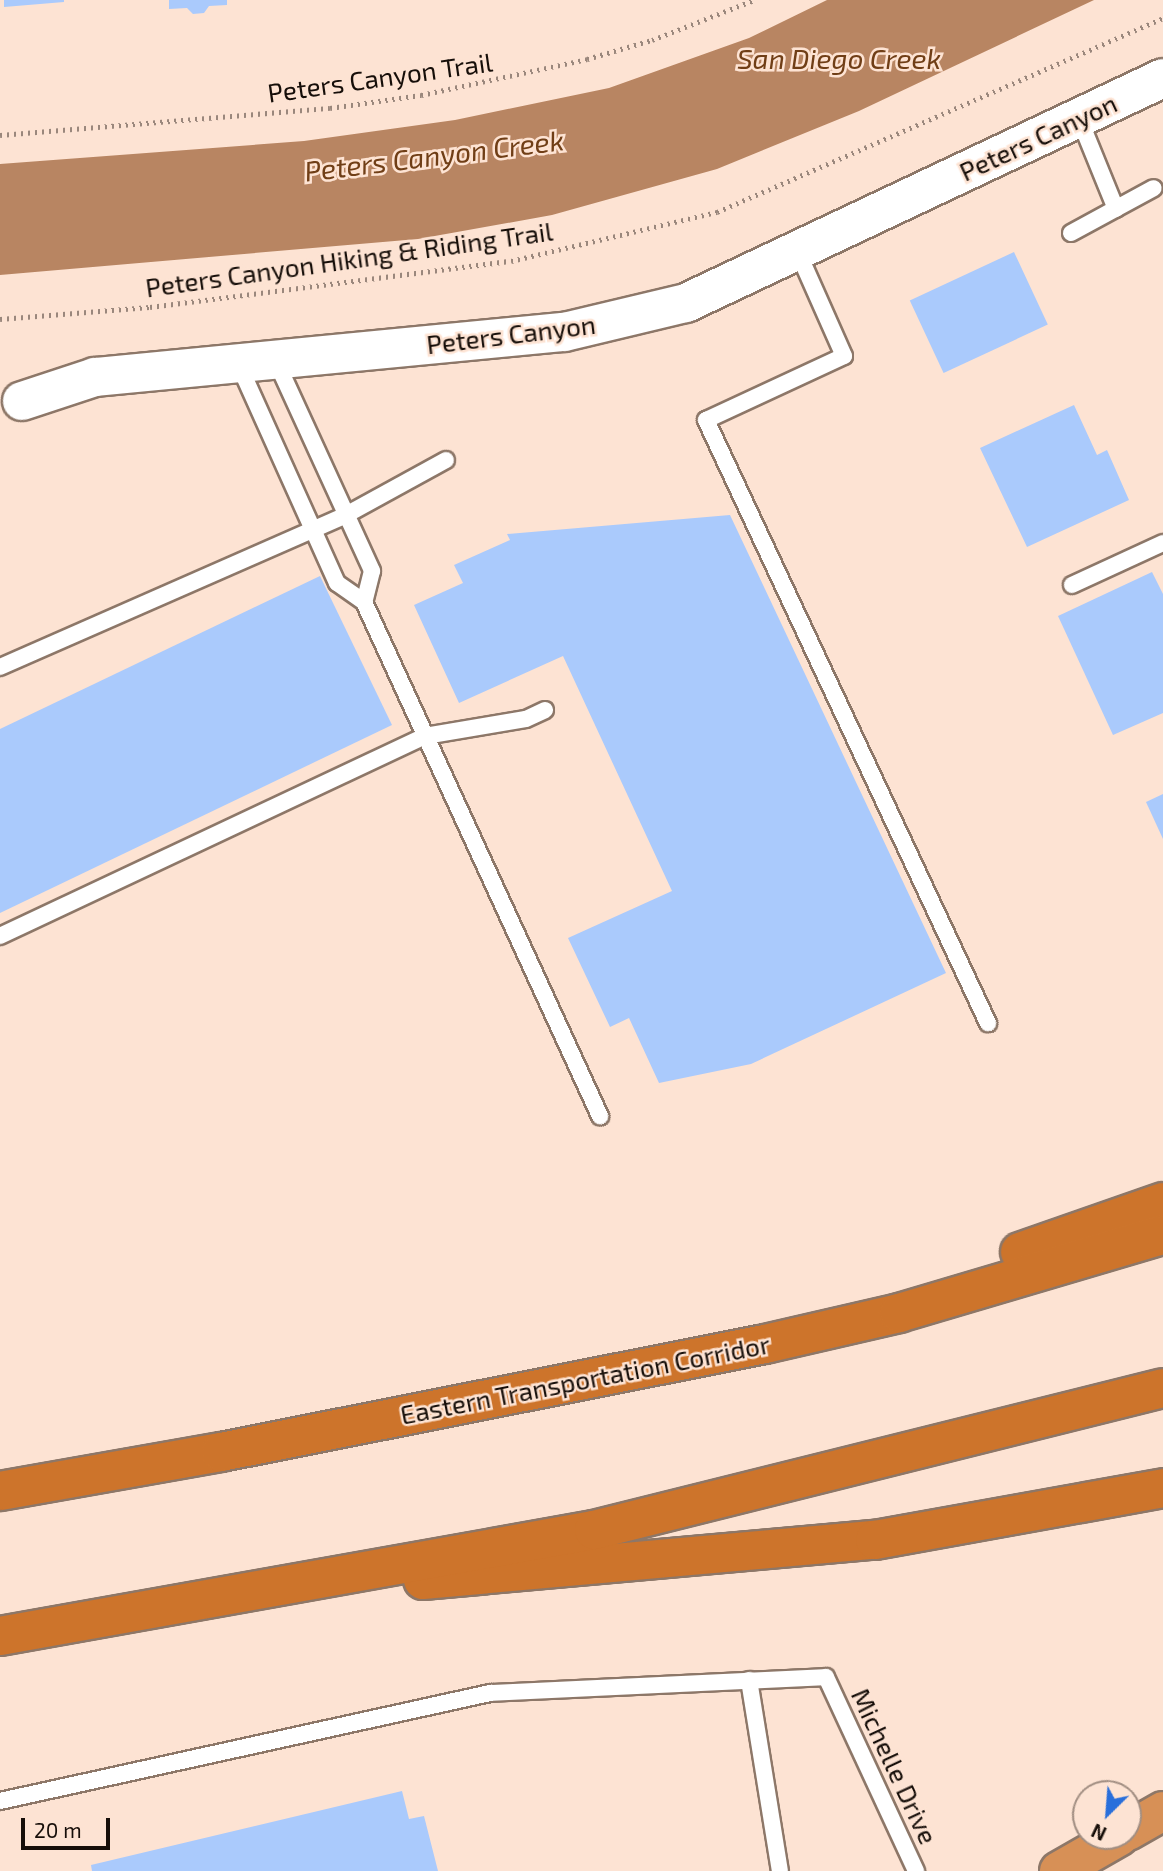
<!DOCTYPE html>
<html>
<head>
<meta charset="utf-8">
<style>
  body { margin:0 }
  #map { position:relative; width:1163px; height:1871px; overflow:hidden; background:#fde3d3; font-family:"Exo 2",sans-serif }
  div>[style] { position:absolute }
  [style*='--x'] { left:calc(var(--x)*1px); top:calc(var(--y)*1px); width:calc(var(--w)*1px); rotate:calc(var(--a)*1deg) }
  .water>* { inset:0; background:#b88562 }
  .building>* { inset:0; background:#aacafc; transform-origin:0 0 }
  .path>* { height:4.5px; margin-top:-2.25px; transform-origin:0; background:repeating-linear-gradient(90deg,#9a877c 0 2px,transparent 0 7px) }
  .roads { filter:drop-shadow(2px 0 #8d7768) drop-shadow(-2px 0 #8d7768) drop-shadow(0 2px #8d7768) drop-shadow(0 -2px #8d7768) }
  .service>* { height:16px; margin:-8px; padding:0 8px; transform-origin:8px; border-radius:8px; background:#fff }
  .tertiary>* { height:38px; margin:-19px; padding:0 19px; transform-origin:19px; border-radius:19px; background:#fff }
  .trunk>* { height:38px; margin:-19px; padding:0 19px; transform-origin:19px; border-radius:19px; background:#d79056 }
  .motorway>* { height:38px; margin:-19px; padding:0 19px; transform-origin:19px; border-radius:19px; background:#cd742b }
  span { translate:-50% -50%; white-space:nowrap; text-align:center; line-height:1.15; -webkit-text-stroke:5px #fde3d3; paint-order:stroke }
  .street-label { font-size:26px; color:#160e09 }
  .water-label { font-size:28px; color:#703e16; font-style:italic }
  .north { position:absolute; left:1072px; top:1780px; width:70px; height:70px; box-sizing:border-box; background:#fde3d3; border:2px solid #a18e82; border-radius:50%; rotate:205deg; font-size:19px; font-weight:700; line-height:28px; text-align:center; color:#160e09 }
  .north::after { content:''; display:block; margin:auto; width:24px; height:32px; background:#296fdb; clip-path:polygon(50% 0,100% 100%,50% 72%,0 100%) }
  .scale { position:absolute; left:21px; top:1818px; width:89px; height:32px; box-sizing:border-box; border:4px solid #160e09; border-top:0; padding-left:9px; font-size:21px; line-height:24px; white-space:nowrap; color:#160e09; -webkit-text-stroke:5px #fde3d3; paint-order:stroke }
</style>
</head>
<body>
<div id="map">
  <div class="water">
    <div style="clip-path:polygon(827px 0,1094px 0,859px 111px,717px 169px,552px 215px,418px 239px,0 275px,0 164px,304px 141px,455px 120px,609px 88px,749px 38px)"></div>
  </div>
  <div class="building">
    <div style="clip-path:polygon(4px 0,64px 0,64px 2px,4px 7px)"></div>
    <div style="clip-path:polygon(169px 0,227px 0,227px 5px,209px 6px,204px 13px,193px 14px,187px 8px,169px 9px)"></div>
    <div style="left:1014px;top:252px;width:80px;height:115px;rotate:65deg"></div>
    <div style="clip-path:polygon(1074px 405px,1097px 455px,1107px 450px,1129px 500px,1027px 547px,980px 448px)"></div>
    <div style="clip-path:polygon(730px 515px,946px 973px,751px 1064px,659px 1083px,629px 1018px,610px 1027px,568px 938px,672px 891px,563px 656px,459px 703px,414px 605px,463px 583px,454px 565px,510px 540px,507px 534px)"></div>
    <div style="clip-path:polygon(1152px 572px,1163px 594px,1163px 713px,1113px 735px,1058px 616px)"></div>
    <div style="clip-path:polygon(320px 576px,392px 725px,0 913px,0 729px)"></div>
    <div style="clip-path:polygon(1163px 794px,1163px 839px,1146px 802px)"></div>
    <div style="clip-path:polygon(402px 1791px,409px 1819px,424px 1816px,438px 1871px,92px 1871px,91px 1865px)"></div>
  </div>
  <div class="path">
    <div style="--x:0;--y:135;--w:331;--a:-4.7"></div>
    <div style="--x:330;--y:108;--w:92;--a:-8.1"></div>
    <div style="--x:421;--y:95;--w:170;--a:-12.2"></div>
    <div style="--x:587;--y:59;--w:68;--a:-16.3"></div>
    <div style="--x:652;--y:40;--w:110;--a:-21.4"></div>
    <div style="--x:0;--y:319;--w:150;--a:-4.6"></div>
    <div style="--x:150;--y:307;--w:364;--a:-7.3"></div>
    <div style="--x:511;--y:261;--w:212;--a:-13.4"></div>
    <div style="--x:717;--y:212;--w:486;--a:-23.5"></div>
  </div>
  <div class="roads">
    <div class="service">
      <div style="--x:1079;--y:118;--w:98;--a:67.9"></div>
      <div style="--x:1071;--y:233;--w:94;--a:-28.5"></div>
      <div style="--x:797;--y:250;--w:116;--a:66.1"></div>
      <div style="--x:844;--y:356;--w:152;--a:155.1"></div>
      <div style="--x:706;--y:420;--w:666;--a:64.94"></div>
      <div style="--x:276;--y:361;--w:231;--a:65.4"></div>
      <div style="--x:372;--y:571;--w:32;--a:104"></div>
      <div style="--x:239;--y:365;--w:239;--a:65.8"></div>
      <div style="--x:337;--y:583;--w:33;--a:35"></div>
      <div style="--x:364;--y:602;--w:566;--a:65.34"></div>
      <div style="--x:1072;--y:585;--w:100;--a:-24.8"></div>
      <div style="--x:0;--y:667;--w:378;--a:-23.7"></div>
      <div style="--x:346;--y:515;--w:114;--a:-28.8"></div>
      <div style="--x:0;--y:936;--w:470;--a:-25.2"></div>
      <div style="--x:425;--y:736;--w:102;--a:-9.6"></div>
      <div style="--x:526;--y:719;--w:21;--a:-25"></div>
      <div style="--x:749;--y:1680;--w:193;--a:80.8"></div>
      <div style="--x:0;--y:1801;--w:502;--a:-12.43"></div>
      <div style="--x:490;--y:1693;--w:336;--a:-2.7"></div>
      <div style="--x:826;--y:1677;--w:214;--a:65.1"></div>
    </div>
    <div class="tertiary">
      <div style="--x:22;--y:401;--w:77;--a:-18.2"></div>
      <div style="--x:95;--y:377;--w:471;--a:-5.5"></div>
      <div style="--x:564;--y:332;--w:125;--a:-13.4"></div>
      <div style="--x:686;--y:303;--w:527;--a:-25.25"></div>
    </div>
    <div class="trunk">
      <div style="--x:1128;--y:1831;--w:40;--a:-29.7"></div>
      <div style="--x:1059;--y:1871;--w:70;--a:-29.8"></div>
    </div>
    <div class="motorway">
      <div style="--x:1020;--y:1252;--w:151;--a:-19.3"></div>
      <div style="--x:0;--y:1491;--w:224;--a:-10"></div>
      <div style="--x:221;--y:1452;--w:555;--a:-11.23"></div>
      <div style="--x:765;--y:1344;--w:138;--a:-13"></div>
      <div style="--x:899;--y:1313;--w:275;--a:-16.5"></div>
      <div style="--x:423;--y:1580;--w:454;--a:-5.1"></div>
      <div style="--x:875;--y:1540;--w:293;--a:-10.2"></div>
      <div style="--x:0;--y:1636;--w:603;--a:-10.12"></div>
      <div style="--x:594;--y:1530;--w:586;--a:-14.01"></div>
    </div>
  </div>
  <div class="street-label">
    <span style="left:380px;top:77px;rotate:-8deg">Peters Canyon Trail</span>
    <span style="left:1038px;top:137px;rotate:-25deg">Peters Canyon</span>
    <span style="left:349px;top:259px;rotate:-8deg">Peters Canyon Hiking &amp; Riding Trail</span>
    <span style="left:511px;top:334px;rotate:-7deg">Peters Canyon</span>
    <span style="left:585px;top:1379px;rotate:-11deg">Eastern Transportation Corridor</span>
    <span style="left:895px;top:1766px;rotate:65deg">Michelle Drive</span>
  </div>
  <div class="water-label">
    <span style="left:839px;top:58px">San Diego Creek</span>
    <span style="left:434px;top:155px;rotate:-7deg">Peters Canyon Creek</span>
  </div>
  <div class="north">N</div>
  <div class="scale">20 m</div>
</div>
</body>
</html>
